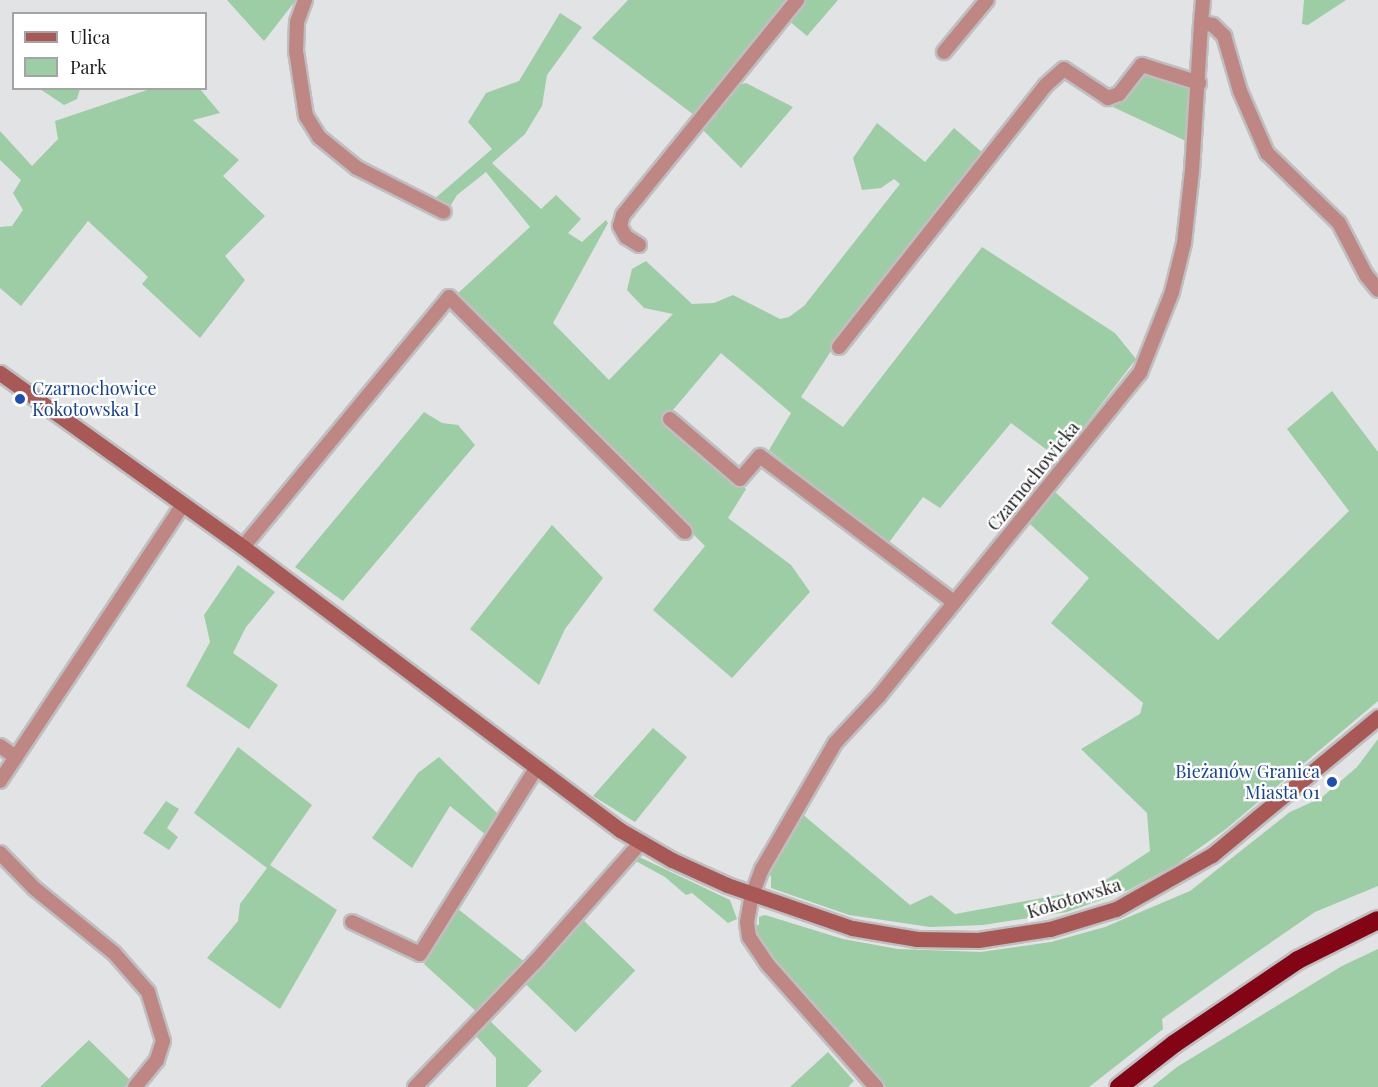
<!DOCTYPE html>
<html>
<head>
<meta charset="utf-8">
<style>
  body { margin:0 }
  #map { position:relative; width:1378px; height:1087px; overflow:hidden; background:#e2e3e4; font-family:"Playfair Display",serif }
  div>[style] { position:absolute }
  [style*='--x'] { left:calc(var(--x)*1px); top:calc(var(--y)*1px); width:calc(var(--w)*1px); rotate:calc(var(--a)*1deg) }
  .green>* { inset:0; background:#9ccda5; transform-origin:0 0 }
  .roads { filter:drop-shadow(2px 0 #bebfc0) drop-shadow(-2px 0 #bebfc0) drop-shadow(0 2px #bebfc0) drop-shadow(0 -2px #bebfc0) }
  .street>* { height:14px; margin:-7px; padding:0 7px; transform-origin:7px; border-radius:7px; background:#be8783 }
  .secondary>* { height:15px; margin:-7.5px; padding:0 7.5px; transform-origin:7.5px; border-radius:7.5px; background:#a85955 }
  .highway>* { height:18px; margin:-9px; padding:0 9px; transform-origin:9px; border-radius:9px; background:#830415 }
  .dots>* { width:16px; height:16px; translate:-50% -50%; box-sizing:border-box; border:3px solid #fff; border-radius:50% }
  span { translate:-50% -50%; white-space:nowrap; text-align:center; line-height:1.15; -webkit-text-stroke:4.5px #fff; paint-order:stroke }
  .transit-label { font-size:18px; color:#164399 }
  .left { translate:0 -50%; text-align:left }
  .right { translate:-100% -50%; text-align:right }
  .street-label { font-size:18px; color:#1c1c1d }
  .legend { position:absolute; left:12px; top:12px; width:195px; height:78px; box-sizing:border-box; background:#fff; border:2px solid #a4a4a5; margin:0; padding:8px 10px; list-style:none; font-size:18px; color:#1c1c1d }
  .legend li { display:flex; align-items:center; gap:12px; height:30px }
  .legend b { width:30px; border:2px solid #a4a4a5 }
</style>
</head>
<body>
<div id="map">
  <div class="green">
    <div style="clip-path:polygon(227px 0,296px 0,264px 41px)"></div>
    <div style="clip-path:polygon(628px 0,786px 0,786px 3px,698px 118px,592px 38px)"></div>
    <div style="clip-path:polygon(804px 0,838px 0,807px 36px,788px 20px)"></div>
    <div style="clip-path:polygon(1304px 0,1346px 0,1308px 25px,1302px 24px)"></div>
    <div style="clip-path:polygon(560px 13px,582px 27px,547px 75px,542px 106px,525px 134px,492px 163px,541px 209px,556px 195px,581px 219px,568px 233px,582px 242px,606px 220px,608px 223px,553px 323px,609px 380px,673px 314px,644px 308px,627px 290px,632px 269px,646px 261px,692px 304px,714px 303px,733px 295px,780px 319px,789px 317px,804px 306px,900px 184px,894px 179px,881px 188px,862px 190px,853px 158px,877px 123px,925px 162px,954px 128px,984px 154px,835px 345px,801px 397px,843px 427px,982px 247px,1115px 333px,1136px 359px,1059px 459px,1011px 423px,940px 508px,923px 497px,887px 545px,769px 450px,791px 413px,721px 353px,662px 423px,746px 489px,728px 518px,791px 565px,810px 592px,732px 678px,653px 610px,705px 546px,456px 295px,530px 227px,486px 172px,457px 195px,448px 210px,432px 201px,492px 149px,468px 122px,486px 93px,519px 81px)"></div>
    <div style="clip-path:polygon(1144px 71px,1155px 72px,1191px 89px,1188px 142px,1113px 107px)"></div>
    <div style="clip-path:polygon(746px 83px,793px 107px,741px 168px,701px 128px,735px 86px)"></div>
    <div style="clip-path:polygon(153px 88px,200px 89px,220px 113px,193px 120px,239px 160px,223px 176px,265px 216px,225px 256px,245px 280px,200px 338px,142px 284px,148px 277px,143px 272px,88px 221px,21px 306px,0 288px,0 227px,12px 226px,23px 210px,13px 193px,21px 180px,0 160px,0 131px,32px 166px,58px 139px,55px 121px)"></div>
    <div style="clip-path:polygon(40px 89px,80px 88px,80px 89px,77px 99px,64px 105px)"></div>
    <div style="clip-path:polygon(1332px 391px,1378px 452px,1378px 701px,1226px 829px,1177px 864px,1129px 890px,1067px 912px,983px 925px,930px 927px,849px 915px,771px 888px,771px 876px,768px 874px,801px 813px,910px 905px,931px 895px,955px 914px,1092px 889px,1150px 851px,1147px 813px,1081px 749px,1140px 714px,1143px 703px,1051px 623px,1089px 578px,1030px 524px,1055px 492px,1218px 640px,1349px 511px,1287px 429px)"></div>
    <div style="clip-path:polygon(424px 412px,442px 423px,458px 425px,475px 445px,343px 601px,295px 567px)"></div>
    <div style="clip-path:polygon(552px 525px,603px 578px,565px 629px,539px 685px,470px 629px)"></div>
    <div style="clip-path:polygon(238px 565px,275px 592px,246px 627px,233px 653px,278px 685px,249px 729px,186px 686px,210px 642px,204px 615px)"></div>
    <div style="clip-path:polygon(653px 728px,687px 757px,635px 822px,593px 796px)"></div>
    <div style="clip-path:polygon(1378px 739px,1378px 886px,1315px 912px,1244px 961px,1162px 1019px,1163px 1029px,1089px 1087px,886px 1087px,770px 956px,756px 934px,754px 925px,759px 925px,759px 917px,765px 915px,843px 939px,898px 949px,981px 952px,1051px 942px,1105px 927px,1190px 891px,1290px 812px,1321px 798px,1357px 767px)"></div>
    <div style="clip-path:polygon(238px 747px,312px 805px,270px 865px,337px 910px,280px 1009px,207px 958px,238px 921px,240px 904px,267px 868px,194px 813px)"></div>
    <div style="clip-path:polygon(439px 757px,498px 814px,486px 835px,450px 806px,412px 868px,372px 838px,418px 773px)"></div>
    <div style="clip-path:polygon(166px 801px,179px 809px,167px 828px,178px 837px,169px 850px,143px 833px)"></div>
    <div style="clip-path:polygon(637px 856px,730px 900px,737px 919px,728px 923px,692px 893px,686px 895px,665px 877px,632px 859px)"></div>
    <div style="clip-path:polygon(458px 909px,526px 963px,478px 1013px,424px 964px)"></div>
    <div style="left:582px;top:919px;width:74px;height:86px;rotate:44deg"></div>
    <div style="clip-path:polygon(1378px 949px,1378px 1087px,1152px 1087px,1177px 1067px,1342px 966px)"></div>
    <div style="clip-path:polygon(490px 1021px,542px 1071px,527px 1087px,496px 1087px,496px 1058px,476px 1036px)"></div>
    <div style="clip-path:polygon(89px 1040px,131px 1081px,125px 1087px,40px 1087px)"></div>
    <div style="clip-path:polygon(828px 1052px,854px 1081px,848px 1087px,790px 1087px)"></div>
  </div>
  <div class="roads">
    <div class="street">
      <div style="--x:305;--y:0;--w:23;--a:110"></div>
      <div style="--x:297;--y:22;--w:29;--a:92"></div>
      <div style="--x:296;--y:51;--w:66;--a:81.3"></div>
      <div style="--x:306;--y:116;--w:25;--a:58"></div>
      <div style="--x:319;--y:137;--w:49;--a:39.2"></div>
      <div style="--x:357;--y:168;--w:97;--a:26.8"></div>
      <div style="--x:1203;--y:0;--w:23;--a:95"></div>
      <div style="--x:1201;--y:23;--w:12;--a:9"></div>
      <div style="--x:1213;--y:25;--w:16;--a:45"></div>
      <div style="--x:1224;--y:36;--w:57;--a:73.8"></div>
      <div style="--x:1240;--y:91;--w:68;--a:66.5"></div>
      <div style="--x:1267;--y:153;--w:100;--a:44.2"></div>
      <div style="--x:1339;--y:223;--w:59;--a:62.6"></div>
      <div style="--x:1366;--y:275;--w:19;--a:51"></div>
      <div style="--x:944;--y:52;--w:67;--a:-50.4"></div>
      <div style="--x:639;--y:245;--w:15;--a:-148"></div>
      <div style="--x:626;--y:237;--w:13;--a:-119"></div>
      <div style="--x:620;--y:226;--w:11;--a:-75"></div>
      <div style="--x:623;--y:215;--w:277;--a:-51"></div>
      <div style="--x:839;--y:347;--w:334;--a:-51.7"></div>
      <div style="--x:1046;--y:85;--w:24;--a:-42"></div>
      <div style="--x:1064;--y:69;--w:53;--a:33.4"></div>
      <div style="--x:1108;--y:98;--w:12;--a:-20"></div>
      <div style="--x:1119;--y:94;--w:37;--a:-52"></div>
      <div style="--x:1142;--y:65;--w:60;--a:17.5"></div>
      <div style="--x:670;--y:419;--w:92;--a:40.6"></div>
      <div style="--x:740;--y:479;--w:30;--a:-49"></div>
      <div style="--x:760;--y:456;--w:243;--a:37"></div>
      <div style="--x:243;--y:547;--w:324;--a:-50.5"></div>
      <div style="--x:449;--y:297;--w:333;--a:44.9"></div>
      <div style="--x:0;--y:746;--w:19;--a:35"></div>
      <div style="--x:0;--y:781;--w:332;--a:-56.5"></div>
      <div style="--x:0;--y:853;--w:49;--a:45.8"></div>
      <div style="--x:34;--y:888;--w:103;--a:39.1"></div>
      <div style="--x:114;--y:953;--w:52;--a:48.9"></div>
      <div style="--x:148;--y:992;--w:51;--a:73"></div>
      <div style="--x:163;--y:1041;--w:20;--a:108"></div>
      <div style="--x:157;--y:1060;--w:35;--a:129"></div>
      <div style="--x:352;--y:922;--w:75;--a:25.2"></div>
      <div style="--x:420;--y:954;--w:217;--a:-58"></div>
      <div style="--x:415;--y:1087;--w:173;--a:-46.2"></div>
      <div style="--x:535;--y:962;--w:160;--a:-48.5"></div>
      <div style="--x:876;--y:1087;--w:163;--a:-131.5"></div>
      <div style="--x:768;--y:965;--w:34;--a:-124"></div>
      <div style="--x:749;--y:937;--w:15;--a:-98"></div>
      <div style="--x:747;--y:922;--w:27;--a:-80"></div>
      <div style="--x:752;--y:895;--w:28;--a:-69"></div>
      <div style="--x:762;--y:869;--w:146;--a:-59.9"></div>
      <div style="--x:835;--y:743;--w:64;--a:-46.9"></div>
      <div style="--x:879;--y:696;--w:415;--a:-51.1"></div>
      <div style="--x:1140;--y:373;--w:87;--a:-68.4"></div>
      <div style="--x:1172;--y:292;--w:50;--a:-76.2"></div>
      <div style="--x:1184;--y:243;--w:72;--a:-83.7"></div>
      <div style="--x:1192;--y:171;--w:148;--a:-86.5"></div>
    </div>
    <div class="secondary">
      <div style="--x:0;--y:373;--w:299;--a:35.6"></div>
      <div style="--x:243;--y:547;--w:471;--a:36.9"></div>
      <div style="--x:620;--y:830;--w:60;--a:30"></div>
      <div style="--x:672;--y:860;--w:60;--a:24.4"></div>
      <div style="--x:727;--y:885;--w:132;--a:19"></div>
      <div style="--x:852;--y:928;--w:66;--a:9.6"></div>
      <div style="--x:917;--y:939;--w:61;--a:0.9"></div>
      <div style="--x:978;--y:940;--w:73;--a:-8.7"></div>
      <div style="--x:1050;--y:929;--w:69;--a:-16.9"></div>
      <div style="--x:1116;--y:909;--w:110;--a:-29.4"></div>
      <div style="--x:1212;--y:855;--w:216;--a:-39.7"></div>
    </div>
    <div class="highway">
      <div style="--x:1119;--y:1087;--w:70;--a:-38"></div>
      <div style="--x:1174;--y:1044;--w:150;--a:-34.1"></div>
      <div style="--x:1298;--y:960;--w:89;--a:-26.6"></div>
    </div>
  </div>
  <div class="dots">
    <div style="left:20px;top:399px;background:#1a4fb4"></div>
    <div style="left:1332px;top:782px;background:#1a4fb4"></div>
  </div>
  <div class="transit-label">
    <span class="left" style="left:32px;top:399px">Czarnochowice<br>Kokotowska I</span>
    <span class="right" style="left:1320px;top:782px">Bieżanów Granica<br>Miasta 01</span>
  </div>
  <div class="street-label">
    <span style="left:1033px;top:476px;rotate:-51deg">Czarnochowicka</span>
    <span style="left:1074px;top:898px;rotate:-17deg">Kokotowska</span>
  </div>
  <ul class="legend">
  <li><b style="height:8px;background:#a85955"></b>Ulica</li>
  <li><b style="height:16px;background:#9ccda5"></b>Park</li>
  </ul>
</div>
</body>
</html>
